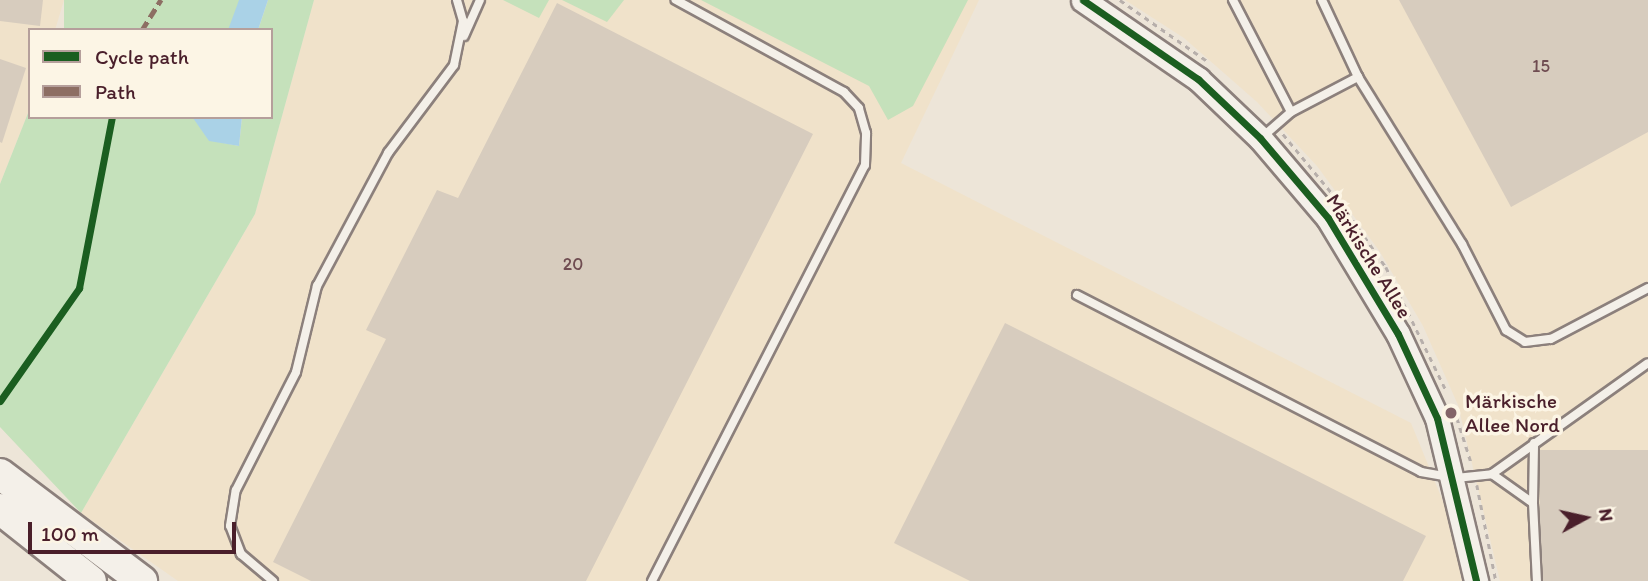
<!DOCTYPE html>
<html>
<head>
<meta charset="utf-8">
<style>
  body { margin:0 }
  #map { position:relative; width:1648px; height:581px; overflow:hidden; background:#ede5d8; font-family:Itim,sans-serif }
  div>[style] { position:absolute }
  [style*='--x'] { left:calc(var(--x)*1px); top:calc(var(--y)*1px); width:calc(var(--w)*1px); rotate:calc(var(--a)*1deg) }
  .built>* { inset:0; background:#f0e2ca }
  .green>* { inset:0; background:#c5e1bb; transform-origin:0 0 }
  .water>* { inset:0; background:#aad2e7 }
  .building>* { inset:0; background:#d7ccbe; transform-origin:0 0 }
  .path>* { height:2.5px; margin-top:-1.25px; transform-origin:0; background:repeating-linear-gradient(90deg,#b7afab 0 5px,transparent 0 10px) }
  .roads { filter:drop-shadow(2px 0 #8c807c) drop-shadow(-2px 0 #8c807c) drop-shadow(0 2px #8c807c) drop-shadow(0 -2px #8c807c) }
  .lane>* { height:8px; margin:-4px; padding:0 4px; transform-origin:4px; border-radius:4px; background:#f4f0e9 }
  .secondary>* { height:23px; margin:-11.5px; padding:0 11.5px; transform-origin:11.5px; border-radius:11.5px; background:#f4f0e9 }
  .highway>* { height:30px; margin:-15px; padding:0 15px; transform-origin:15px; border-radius:15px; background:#f4f0e9 }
  .quiet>* { height:5px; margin-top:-2.5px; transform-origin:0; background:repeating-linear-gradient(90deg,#8d6e63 0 10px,transparent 0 15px) }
  .cycleway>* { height:7px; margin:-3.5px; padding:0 3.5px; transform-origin:3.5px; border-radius:3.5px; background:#1b5e20 }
  .dots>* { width:19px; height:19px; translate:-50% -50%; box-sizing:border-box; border:4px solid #fcf5e5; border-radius:50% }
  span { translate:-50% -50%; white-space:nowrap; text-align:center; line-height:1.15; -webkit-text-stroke:7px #fcf5e5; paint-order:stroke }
  .number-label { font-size:18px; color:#6f4c51 }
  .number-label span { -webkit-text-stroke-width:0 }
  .street-label { font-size:21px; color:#4a1f2b }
  .poi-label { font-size:21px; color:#4a1f2b }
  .left { translate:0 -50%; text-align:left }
  .legend { position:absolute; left:28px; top:28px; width:245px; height:91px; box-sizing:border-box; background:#fcf5e5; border:2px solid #b59f9b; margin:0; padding:9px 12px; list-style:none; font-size:21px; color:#4a1f2b }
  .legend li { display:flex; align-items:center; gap:14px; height:35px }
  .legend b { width:35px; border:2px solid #b59f9b }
  .north { position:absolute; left:1550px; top:483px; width:70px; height:70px; -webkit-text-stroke:5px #fcf5e5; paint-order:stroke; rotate:82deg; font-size:19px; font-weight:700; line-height:28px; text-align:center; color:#4a1f2b }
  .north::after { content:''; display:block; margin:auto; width:24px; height:32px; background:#4a1f2b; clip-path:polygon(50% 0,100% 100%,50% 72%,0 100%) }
  .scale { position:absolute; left:28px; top:522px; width:208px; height:32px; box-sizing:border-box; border:4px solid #4a1f2b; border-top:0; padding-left:9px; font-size:21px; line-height:24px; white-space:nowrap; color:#4a1f2b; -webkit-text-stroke:5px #fcf5e5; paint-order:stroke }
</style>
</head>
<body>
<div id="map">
  <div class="built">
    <div style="clip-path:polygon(0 0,64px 0,55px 30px,30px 30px,30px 108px,0 184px)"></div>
    <div style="clip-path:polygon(314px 0,979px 0,901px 163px,1411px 423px,1451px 521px,1462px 581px,178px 581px,81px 513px,255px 214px)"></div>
    <div style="clip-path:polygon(1125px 0,1648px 0,1648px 581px,1500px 581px,1458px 405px,1423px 326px,1380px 252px,1317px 166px,1257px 102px,1184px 38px)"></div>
  </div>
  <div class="green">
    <div style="left:64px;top:0;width:175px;height:31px"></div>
    <div style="clip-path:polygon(268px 0,314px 0,255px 214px,81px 513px,0 427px,0 184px,30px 108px,30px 117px,193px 117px,209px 140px,239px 146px,242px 117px,271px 117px,271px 30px,258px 30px)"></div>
    <div style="clip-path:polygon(503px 0,549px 0,539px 18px)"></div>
    <div style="clip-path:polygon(562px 0,624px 0,607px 22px)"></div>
    <div style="clip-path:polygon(701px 0,968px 0,913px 106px,888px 120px,869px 86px)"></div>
  </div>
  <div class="water">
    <div style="clip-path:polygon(239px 0,268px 0,258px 30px,228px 30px)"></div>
    <div style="clip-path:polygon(242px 117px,239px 146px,209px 141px,193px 118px)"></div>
  </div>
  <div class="building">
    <div style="clip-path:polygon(0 0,43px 0,40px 26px,0 21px)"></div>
    <div style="clip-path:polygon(1399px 0,1648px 0,1648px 132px,1511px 207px)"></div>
    <div style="clip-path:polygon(557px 3px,813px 134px,586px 581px,311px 581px,273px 562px,386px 339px,366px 330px,437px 190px,458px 198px)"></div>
    <div style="clip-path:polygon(0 59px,26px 68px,2px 143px,0 142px)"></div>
    <div style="clip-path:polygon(1005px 323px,1426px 536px,1403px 581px,970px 581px,894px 543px)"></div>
    <div style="left:1648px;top:450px;width:131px;height:108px;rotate:90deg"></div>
  </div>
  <div class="path">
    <div style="--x:1120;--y:0;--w:106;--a:35"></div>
    <div style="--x:1283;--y:134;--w:91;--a:50.4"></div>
    <div style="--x:1347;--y:212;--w:67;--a:54.7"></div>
    <div style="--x:1386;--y:267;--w:139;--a:64"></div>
    <div style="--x:1457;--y:418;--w:49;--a:72.3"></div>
    <div style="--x:1477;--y:485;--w:98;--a:78.8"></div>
  </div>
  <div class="roads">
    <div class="lane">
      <div style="--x:1233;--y:0;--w:126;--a:62.6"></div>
      <div style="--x:1291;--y:112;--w:38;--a:139"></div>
      <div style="--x:1322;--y:0;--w:85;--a:64.9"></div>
      <div style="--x:464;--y:36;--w:39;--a:-66"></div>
      <div style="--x:1291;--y:112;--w:76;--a:-27.6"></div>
      <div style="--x:1358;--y:77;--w:197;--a:58.1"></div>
      <div style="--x:1462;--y:244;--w:97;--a:62.9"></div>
      <div style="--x:1506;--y:330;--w:22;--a:32"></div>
      <div style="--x:1525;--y:342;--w:26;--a:-7"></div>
      <div style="--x:1551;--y:339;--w:110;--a:-27.7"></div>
      <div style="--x:1077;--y:295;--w:387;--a:27.2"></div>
      <div style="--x:1421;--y:472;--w:36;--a:10"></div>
      <div style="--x:1456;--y:478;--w:36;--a:-6"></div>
      <div style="--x:1492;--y:474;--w:191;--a:-35.4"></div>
      <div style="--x:1492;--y:474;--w:50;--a:35.3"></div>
      <div style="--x:1533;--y:503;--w:78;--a:87.1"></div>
      <div style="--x:1533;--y:503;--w:60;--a:-89"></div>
      <div style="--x:273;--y:581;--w:42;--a:-139.8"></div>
      <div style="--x:241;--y:554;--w:30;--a:-111"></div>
      <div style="--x:230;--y:526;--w:36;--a:-81"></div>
      <div style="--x:236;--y:490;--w:132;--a:-63"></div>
      <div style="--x:296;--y:372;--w:89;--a:-76.3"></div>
      <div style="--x:317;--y:286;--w:151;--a:-61.9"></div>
      <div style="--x:388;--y:153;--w:110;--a:-53.1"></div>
      <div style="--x:454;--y:65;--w:45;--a:-78.4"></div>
      <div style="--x:463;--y:21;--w:22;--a:-106"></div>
      <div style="--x:652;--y:581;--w:467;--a:-62.9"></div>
      <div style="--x:865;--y:165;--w:32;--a:-88"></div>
      <div style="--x:866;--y:133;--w:26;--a:-106"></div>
      <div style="--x:859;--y:108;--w:22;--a:-133"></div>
      <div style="--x:844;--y:92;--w:192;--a:-151.3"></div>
    </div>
    <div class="secondary">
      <div style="--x:1083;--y:0;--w:140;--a:34.5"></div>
      <div style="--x:1198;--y:79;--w:86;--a:43.6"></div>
      <div style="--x:1260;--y:138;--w:105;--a:49.6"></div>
      <div style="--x:1328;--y:218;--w:135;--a:58.9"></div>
      <div style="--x:1398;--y:334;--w:93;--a:65.1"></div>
      <div style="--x:1437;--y:418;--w:168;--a:76.5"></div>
    </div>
    <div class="highway">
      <div style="--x:0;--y:474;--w:178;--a:37"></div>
      <div style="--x:0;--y:509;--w:116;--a:38.4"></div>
    </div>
  </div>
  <div class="quiet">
    <div style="--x:142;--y:30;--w:36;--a:-58"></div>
  </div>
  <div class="cycleway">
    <div style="--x:1083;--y:0;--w:140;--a:34.5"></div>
    <div style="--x:1198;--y:79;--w:86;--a:43.6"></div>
    <div style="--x:1260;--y:138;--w:105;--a:49.6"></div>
    <div style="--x:1328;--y:218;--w:135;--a:58.9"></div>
    <div style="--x:1398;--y:334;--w:93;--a:65.1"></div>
    <div style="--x:1437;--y:418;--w:168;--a:76.5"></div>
    <div style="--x:0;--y:401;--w:138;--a:-55"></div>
    <div style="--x:79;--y:288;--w:174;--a:-79.1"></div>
  </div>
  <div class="dots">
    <div style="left:1451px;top:413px;background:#836468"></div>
  </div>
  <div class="number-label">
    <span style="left:1541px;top:66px">15</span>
    <span style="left:573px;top:264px">20</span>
  </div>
  <div class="street-label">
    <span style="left:1369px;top:256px;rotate:58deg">Märkische Allee</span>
  </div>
  <div class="poi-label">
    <span class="left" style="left:1465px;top:413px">Märkische<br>Allee Nord</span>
  </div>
  <ul class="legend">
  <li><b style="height:9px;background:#1b5e20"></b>Cycle path</li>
  <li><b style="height:9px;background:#8d6e63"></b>Path</li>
  </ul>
  <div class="north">N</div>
  <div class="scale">100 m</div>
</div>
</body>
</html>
